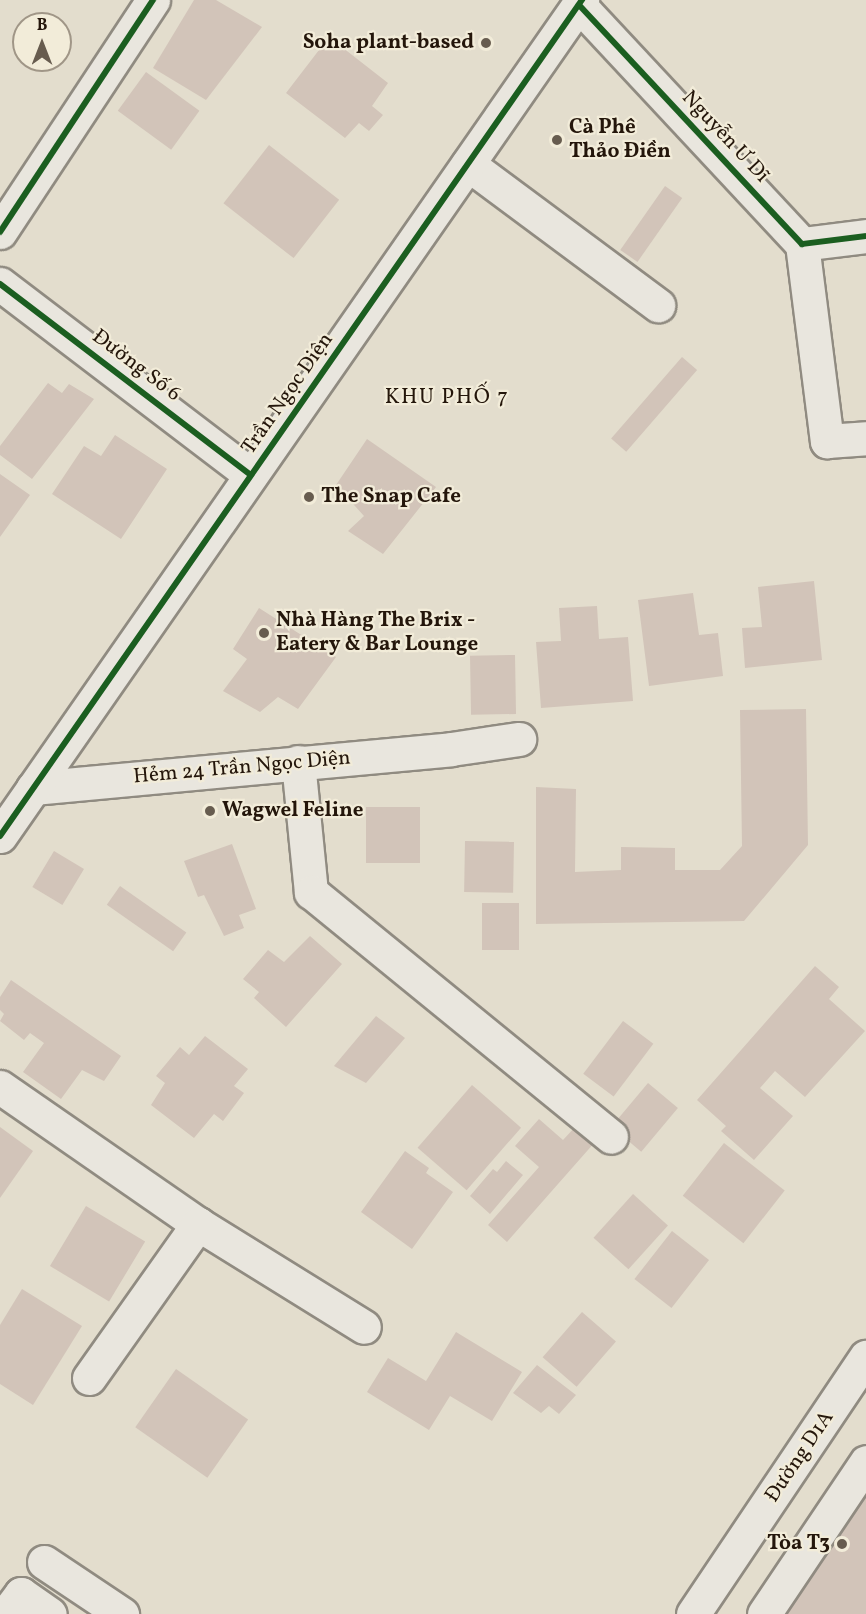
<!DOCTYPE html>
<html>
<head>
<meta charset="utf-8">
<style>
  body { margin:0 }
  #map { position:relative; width:866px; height:1614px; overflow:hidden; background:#e3ddcd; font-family:Vollkorn,serif }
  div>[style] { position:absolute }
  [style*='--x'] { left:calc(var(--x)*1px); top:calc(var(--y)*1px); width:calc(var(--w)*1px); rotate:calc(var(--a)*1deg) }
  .building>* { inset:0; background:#d2c4b9; transform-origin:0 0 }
  .roads { filter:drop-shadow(2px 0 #908b81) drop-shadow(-2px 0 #908b81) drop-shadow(0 2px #908b81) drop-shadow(0 -2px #908b81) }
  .minor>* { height:33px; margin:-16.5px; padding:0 16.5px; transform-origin:16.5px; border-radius:16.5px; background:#e9e6de }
  .cycleway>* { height:6px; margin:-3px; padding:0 3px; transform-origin:3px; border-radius:3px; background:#1b5e20 }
  .dots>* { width:16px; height:16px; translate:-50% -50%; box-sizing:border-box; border:3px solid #f2ecd9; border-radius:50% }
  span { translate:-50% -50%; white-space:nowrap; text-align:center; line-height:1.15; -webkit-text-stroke:4.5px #f2ecd9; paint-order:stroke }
  .poi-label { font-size:21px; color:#24160b; font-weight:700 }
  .right { translate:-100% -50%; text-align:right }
  .left { translate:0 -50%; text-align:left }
  .street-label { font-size:21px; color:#24160b }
  .neighbourhood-label { font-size:22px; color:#24160b; letter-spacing:1.5px }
  .north { position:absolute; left:12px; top:12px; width:60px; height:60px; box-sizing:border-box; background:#f2ecd9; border:2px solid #a09687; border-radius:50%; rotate:0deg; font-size:16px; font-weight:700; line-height:24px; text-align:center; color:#24160b }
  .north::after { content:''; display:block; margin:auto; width:21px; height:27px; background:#675c4f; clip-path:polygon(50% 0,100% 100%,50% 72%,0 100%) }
</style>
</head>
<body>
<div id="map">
  <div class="building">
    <div style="clip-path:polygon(194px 0,216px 0,262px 27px,206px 100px,153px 68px)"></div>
    <div style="clip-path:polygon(329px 37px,388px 83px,372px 106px,383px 115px,369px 131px,359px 123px,345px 138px,286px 93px)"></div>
    <div style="left:146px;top:72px;width:66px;height:48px;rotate:36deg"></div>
    <div style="left:269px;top:145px;width:89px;height:74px;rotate:38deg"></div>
    <div style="left:665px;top:186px;width:21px;height:78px;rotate:35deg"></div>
    <div style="left:682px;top:357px;width:20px;height:108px;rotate:41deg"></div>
    <div style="clip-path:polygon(48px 383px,62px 393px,69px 384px,94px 399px,32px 479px,0 455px,0 446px)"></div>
    <div style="clip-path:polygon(115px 435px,167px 469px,121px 539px,52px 494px,84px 446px,101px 456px)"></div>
    <div style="clip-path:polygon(367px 439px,436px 487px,383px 554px,348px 531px,364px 516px,336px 485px)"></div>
    <div style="clip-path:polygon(0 474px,30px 495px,0 537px)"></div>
    <div style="clip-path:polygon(814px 581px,822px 660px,745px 668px,742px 628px,762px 627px,758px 587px)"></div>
    <div style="clip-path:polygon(693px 593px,699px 635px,718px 633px,723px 676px,649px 686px,638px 600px)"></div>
    <div style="clip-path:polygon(597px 606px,599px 639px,628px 637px,633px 701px,541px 708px,536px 642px,561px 641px,559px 608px)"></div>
    <div style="clip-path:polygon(259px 608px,336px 657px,298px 709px,278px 697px,260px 712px,223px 691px,247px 659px,233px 649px)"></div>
    <div style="left:515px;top:655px;width:59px;height:45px;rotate:89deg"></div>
    <div style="clip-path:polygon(806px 709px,808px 845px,744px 921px,536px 924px,536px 787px,576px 789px,575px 872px,621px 870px,621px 847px,675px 848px,675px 870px,720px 870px,742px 846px,740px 710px)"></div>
    <div style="left:366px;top:807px;width:54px;height:56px"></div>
    <div style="left:465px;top:841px;width:49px;height:51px;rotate:1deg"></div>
    <div style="clip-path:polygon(232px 844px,256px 909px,239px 915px,244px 928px,224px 936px,204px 895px,198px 897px,184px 861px)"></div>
    <div style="left:54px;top:851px;width:35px;height:42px;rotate:31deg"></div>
    <div style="left:120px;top:886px;width:81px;height:23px;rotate:35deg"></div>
    <div style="left:482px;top:903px;width:37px;height:47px"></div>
    <div style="clip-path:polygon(310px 936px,342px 964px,286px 1027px,254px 998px,259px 992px,243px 979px,268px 950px,284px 962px)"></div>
    <div style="clip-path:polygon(815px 966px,839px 987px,829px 999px,865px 1031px,805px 1097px,775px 1071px,760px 1088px,793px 1116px,754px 1160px,721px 1131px,726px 1126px,697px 1100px)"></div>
    <div style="clip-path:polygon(11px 980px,121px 1056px,104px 1081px,82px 1070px,61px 1099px,23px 1072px,44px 1043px,30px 1033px,24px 1040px,0 1021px,4px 1014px,0 1010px,0 997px)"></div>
    <div style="clip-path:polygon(376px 1016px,405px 1038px,366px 1083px,334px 1066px)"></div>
    <div style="left:623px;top:1021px;width:38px;height:66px;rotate:37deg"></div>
    <div style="clip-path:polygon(205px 1036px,248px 1069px,234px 1086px,244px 1093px,223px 1121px,214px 1114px,194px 1138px,151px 1105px,165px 1083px,156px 1076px,180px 1047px,189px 1055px)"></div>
    <div style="left:648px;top:1083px;width:39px;height:57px;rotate:40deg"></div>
    <div style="left:472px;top:1085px;width:65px;height:83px;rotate:41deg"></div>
    <div style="clip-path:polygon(539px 1119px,563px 1140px,576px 1126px,595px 1142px,507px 1242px,488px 1225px,539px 1167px,515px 1146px)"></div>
    <div style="clip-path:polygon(0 1127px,33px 1151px,0 1198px)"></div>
    <div style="left:724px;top:1143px;width:77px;height:67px;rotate:38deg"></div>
    <div style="clip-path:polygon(405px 1151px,429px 1168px,426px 1173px,453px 1192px,412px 1249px,361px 1212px)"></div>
    <div style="clip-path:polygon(506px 1161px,523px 1175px,490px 1214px,470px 1196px,493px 1169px,497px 1172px)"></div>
    <div style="left:633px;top:1194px;width:47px;height:59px;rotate:42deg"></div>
    <div style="left:86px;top:1206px;width:69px;height:70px;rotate:31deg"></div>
    <div style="left:672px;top:1231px;width:47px;height:61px;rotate:38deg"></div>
    <div style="clip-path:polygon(22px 1289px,82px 1326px,33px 1405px,0 1384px,0 1325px)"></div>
    <div style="left:582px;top:1312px;width:45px;height:60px;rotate:41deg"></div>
    <div style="clip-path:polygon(456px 1332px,522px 1372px,492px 1421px,450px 1396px,429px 1430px,367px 1392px,388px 1358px,426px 1381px)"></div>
    <div style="clip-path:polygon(537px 1365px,576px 1395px,559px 1414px,549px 1406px,541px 1413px,513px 1393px)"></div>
    <div style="left:176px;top:1369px;width:88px;height:71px;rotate:35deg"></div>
    <div style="clip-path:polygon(866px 1474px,866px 1614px,772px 1614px)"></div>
  </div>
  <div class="roads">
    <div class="minor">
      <div style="--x:579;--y:5;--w:327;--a:47"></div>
      <div style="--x:802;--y:244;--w:64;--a:-7.1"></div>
      <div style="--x:468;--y:164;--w:237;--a:36.6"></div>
      <div style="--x:0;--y:232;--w:278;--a:-56.6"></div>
      <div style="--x:802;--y:244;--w:199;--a:82.8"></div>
      <div style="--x:827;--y:441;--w:39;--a:-4"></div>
      <div style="--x:0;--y:284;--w:315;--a:37.3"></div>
      <div style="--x:298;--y:762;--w:131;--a:84.3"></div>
      <div style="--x:311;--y:892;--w:387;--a:39.2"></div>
      <div style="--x:33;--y:788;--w:420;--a:-5.3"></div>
      <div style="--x:451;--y:749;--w:69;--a:-8.4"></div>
      <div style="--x:0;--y:836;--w:1019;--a:-55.16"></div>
      <div style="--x:0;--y:1087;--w:241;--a:34.7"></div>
      <div style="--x:198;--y:1224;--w:195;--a:31.8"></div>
      <div style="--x:89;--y:1378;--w:189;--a:-54.7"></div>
      <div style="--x:44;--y:1562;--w:94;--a:33.7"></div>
      <div style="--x:6;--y:1614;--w:25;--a:-53"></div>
      <div style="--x:21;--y:1594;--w:35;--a:35"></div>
      <div style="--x:693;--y:1614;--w:310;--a:-56.1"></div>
      <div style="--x:764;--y:1614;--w:183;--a:-56.1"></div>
    </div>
  </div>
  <div class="cycleway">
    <div style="--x:579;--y:5;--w:327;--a:47"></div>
    <div style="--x:802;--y:244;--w:64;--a:-7.1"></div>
    <div style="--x:0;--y:232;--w:278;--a:-56.6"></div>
    <div style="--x:0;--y:284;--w:315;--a:37.3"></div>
    <div style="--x:0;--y:836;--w:1019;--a:-55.16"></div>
  </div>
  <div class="dots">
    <div style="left:486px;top:43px;background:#675c4f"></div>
    <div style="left:557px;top:140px;background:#675c4f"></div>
    <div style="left:309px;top:497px;background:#675c4f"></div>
    <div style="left:264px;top:633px;background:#675c4f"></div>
    <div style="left:210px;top:811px;background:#675c4f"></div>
    <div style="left:842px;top:1544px;background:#675c4f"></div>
  </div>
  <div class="poi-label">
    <span class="right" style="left:474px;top:43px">Soha plant-based</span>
    <span class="left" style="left:569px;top:140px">Cà Phê<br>Thảo Điền</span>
    <span class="left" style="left:321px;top:497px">The Snap Cafe</span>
    <span class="left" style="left:276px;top:633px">Nhà Hàng The Brix -<br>Eatery &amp; Bar Lounge</span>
    <span class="left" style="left:222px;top:811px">Wagwel Feline</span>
    <span class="right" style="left:830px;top:1544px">Tòa T3</span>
  </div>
  <div class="street-label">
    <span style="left:725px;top:137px;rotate:47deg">Nguyễn Ư Dĩ</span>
    <span style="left:136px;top:366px;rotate:37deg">Đường Số 6</span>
    <span style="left:288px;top:394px;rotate:-55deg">Trần Ngọc Diện</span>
    <span style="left:242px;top:768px;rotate:-5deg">Hẻm 24 Trần Ngọc Diện</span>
    <span style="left:800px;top:1457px;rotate:-56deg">Đường D1A</span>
  </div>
  <div class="neighbourhood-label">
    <span style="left:447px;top:398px">KHU PHỐ 7</span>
  </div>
  <div class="north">B</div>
</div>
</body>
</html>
